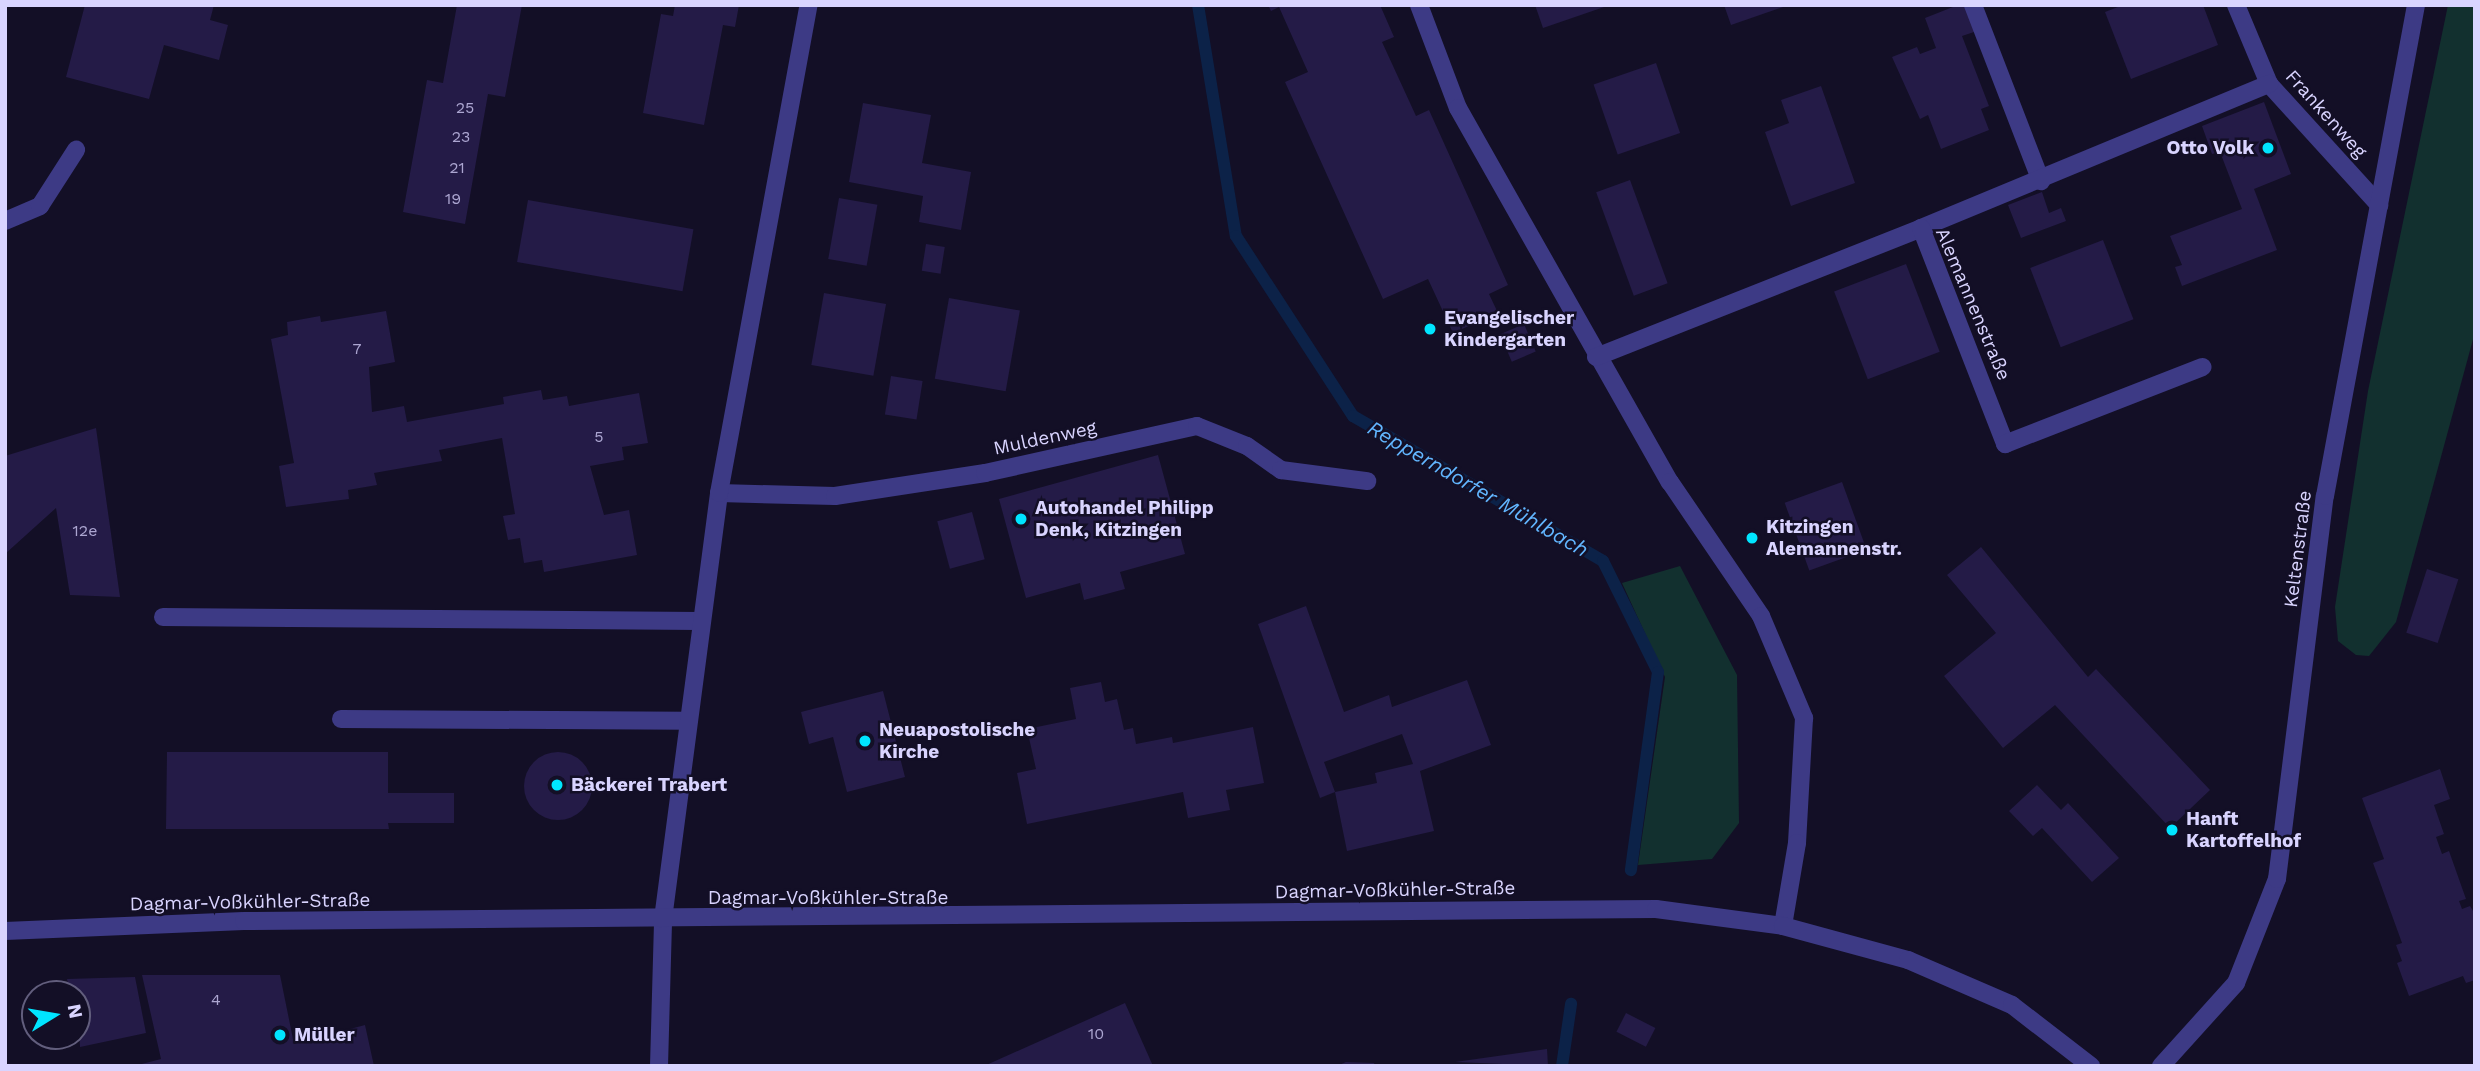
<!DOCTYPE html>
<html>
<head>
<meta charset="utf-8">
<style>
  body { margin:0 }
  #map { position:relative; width:2480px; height:1071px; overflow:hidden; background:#130f26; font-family:"Work Sans",sans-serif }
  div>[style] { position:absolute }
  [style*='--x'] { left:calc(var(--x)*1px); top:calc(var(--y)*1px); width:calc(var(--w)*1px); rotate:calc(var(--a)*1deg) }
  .green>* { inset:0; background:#12302f }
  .stream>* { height:12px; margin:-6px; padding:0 6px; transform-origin:6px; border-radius:6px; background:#0c2248 }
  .building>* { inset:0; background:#241b47; transform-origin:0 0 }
  .round { border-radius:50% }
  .service>* { height:18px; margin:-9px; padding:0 9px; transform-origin:9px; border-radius:9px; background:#3d3a85 }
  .minor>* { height:18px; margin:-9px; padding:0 9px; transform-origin:9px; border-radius:9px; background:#3d3a85 }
  .tertiary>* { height:18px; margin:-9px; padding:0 9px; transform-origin:9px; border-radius:9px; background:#3d3a85 }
  .dots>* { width:19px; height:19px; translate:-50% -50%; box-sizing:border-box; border:4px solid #130f26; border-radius:50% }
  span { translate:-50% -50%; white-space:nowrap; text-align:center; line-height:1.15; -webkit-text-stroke:5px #130f26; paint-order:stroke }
  .number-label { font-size:16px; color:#aca6d1 }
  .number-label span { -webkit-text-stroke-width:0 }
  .street-label { font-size:19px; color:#d9d4ff }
  .poi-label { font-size:19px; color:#d9d4ff; font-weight:700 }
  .right { translate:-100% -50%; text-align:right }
  .left { translate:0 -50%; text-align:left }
  .water-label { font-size:21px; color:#62b6ff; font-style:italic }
  .frame { position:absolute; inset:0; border:7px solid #d9d4ff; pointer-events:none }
  .north { position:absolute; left:21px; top:980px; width:70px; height:70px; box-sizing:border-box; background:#130f26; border:2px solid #625e7d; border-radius:50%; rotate:79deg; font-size:19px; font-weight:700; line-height:28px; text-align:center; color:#d9d4ff }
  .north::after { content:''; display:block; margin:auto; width:24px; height:32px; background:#00e5ff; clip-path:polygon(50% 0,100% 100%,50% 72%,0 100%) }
</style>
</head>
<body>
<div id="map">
  <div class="green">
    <div style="clip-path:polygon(2448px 5px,2475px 5px,2475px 332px,2396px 622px,2369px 656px,2356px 655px,2338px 641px,2335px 607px,2368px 391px)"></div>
    <div style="clip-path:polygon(1680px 566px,1737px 675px,1739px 823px,1712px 859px,1638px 865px,1665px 677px,1622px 583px)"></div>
  </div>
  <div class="stream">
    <div style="--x:1198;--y:5;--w:234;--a:80.7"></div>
    <div style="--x:1236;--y:236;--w:215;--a:57"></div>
    <div style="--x:1353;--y:416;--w:289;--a:30.1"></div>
    <div style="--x:1603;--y:561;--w:124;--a:63.6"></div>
    <div style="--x:1658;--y:672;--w:200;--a:97.8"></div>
    <div style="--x:1562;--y:1066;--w:63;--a:-81.7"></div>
  </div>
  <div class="building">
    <div style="clip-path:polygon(85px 5px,214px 5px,210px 20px,228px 25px,219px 60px,164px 45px,149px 99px,66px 77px)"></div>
    <div style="clip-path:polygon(457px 5px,522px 5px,505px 97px,488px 94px,465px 224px,403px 212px,427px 80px,443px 83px)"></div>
    <div style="clip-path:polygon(675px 5px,739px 5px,735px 27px,723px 25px,704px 125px,643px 113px,661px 14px,673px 16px)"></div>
    <div style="clip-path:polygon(1268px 5px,1380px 5px,1394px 37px,1382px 42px,1416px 116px,1429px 110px,1508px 285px,1489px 294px,1498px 313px,1453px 333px,1428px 279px,1383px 299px,1285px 82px,1308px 72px,1279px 7px,1271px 11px)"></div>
    <div style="clip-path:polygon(1535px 5px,1607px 5px,1607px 6px,1543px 28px)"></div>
    <div style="clip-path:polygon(1724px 5px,1786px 5px,1786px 6px,1731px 25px)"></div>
    <div style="clip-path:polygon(1958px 5px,1967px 5px,1977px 31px,1962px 36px,1989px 106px,1981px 109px,1989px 130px,1941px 149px,1928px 115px,1920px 119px,1892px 57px,1917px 47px,1920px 54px,1936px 48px,1925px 18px)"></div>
    <div style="clip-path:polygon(2123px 5px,2203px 5px,2218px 45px,2131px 79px,2105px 12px)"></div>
    <div style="left:1656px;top:63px;width:74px;height:66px;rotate:71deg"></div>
    <div style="clip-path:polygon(1821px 86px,1855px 183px,1791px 206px,1765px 132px,1789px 123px,1781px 100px)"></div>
    <div style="clip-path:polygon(2264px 102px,2291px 174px,2254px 189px,2277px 250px,2182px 286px,2175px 267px,2182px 265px,2170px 236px,2242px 209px,2220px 152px,2212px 154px,2202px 126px)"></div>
    <div style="clip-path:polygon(863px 103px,931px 115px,922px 163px,971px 172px,961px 230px,919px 222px,923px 196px,849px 182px)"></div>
    <div style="left:1630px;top:180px;width:110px;height:36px;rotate:70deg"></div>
    <div style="clip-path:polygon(2042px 192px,2049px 213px,2061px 208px,2066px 221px,2021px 238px,2008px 205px)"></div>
    <div style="left:839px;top:198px;width:39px;height:62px;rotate:10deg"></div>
    <div style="left:528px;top:200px;width:168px;height:63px;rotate:10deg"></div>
    <div style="left:2103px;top:240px;width:85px;height:78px;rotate:69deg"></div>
    <div style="left:926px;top:244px;width:19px;height:27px;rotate:9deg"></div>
    <div style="left:1906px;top:264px;width:94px;height:77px;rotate:69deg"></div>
    <div style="left:824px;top:293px;width:63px;height:73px;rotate:10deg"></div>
    <div style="left:949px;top:298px;width:72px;height:82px;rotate:10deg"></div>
    <div style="clip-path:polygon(386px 311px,395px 362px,369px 367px,372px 412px,404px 406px,407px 422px,504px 404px,503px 397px,541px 390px,543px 400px,567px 396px,569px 406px,639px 393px,648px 443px,622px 447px,624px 460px,590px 466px,604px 515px,629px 510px,637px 555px,544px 572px,542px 560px,524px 563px,520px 538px,508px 540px,503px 516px,515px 514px,502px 438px,439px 450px,442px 461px,374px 473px,377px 485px,348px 490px,349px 499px,286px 507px,279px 466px,294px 463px,271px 339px,288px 335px,287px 322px,320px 316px,321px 322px)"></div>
    <div style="left:1524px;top:324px;width:30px;height:26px;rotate:67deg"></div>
    <div style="left:891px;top:376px;width:32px;height:39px;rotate:9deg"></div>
    <div style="clip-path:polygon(96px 428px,120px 597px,70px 595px,56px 508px,5px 554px,5px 456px)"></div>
    <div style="clip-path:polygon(1158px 455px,1185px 554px,1120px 572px,1125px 589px,1084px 600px,1080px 583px,1026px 598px,999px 499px)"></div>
    <div style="left:1842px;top:482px;width:72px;height:61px;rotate:70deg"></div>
    <div style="left:972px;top:512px;width:49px;height:36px;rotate:75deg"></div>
    <div style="clip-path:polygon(1981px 547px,2088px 677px,2096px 669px,2210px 790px,2170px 828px,2055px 705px,2003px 748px,1944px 676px,1996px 633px,1947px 575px)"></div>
    <div style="left:2427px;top:569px;width:33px;height:67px;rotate:18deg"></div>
    <div style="clip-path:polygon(1306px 606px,1344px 712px,1389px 695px,1392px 707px,1467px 680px,1491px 745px,1420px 771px,1434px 831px,1347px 851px,1335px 792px,1377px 783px,1375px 773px,1413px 764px,1402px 734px,1324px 762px,1335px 792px,1320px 798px,1258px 624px)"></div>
    <div style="clip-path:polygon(1101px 682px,1105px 702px,1117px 699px,1124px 730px,1133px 728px,1136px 744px,1172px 737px,1173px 743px,1253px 727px,1264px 783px,1226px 790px,1230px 810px,1188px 818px,1183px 792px,1027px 824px,1017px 773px,1036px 769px,1027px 729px,1076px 719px,1070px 688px)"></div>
    <div style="clip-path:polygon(883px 691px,905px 777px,847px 792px,833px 737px,809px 744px,801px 712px)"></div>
    <div style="clip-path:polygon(167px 752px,388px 752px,388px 793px,454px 793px,454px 823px,388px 823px,389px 829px,166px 829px)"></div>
    <div class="round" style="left:524px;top:752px;width:68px;height:68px"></div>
    <div style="clip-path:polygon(2440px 769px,2450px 799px,2434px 805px,2444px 834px,2436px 837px,2442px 854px,2449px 851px,2466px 899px,2459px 901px,2462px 909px,2470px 906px,2475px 914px,2475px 980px,2466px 983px,2463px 976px,2409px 996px,2397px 963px,2402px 961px,2396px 945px,2402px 943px,2373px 863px,2384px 859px,2362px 798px)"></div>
    <div style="clip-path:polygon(2037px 785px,2061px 810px,2068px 803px,2119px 858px,2092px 882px,2042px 828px,2033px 836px,2009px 811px)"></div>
    <div style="clip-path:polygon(142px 975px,280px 975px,294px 1044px,365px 1025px,374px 1066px,134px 1066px,161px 1059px)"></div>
    <div style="clip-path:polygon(135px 977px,146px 1033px,80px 1047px,77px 994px,70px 994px,67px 979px)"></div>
    <div style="clip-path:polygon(1125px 1003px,1153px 1066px,984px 1066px)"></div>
    <div style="left:1626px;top:1013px;width:33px;height:21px;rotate:27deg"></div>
    <div style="clip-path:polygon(1547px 1049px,1548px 1066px,1455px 1062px)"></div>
    <div style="clip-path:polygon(1346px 1062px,1374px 1063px,1375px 1066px,1337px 1066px)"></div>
  </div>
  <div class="service">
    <div style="--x:1973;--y:5;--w:189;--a:68.9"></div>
    <div style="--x:5;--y:221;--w:38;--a:-23"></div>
    <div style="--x:40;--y:206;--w:67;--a:-57.3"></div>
    <div style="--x:163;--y:617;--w:537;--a:0.43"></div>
    <div style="--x:341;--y:719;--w:346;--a:0.3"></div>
  </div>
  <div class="minor">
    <div style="--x:1419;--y:5;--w:110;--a:69.3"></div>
    <div style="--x:1458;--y:108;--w:430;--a:60.5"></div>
    <div style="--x:1670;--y:482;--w:162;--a:55.8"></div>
    <div style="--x:1761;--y:616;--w:111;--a:67.1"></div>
    <div style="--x:1804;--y:718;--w:125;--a:93.2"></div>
    <div style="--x:1797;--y:843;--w:84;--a:99.6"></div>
    <div style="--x:2236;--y:5;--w:86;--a:67.3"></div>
    <div style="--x:2269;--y:84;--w:164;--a:47.7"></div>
    <div style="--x:1921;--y:228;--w:377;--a:-22.5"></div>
    <div style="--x:1596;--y:357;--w:350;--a:-21.6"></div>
    <div style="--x:1921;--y:228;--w:232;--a:68.7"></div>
    <div style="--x:2005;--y:444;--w:212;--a:-21.3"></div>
    <div style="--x:719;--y:493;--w:116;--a:1.5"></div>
    <div style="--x:835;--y:496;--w:152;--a:-8.7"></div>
    <div style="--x:985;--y:473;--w:217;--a:-12.5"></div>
    <div style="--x:1197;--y:426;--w:54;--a:21.8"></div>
    <div style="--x:1247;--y:446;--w:42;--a:35.2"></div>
    <div style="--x:1281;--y:470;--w:87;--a:7.3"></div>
    <div style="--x:659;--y:1066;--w:147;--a:-88.4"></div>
    <div style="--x:663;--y:919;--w:430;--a:-82.5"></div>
    <div style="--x:719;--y:493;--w:496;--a:-79.6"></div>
    <div style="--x:2161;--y:1066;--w:112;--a:-47.9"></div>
    <div style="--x:2236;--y:983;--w:112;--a:-68.5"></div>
    <div style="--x:2277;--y:879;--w:386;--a:-82.9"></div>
    <div style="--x:2325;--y:496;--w:499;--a:-79.5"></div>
  </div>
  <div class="tertiary">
    <div style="--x:5;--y:931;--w:239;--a:-2.4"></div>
    <div style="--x:244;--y:921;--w:1412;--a:-0.49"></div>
    <div style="--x:1656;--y:909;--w:128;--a:7.6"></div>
    <div style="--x:1783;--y:926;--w:130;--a:15.2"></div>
    <div style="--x:1908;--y:960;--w:113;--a:23.4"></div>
    <div style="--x:2012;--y:1005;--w:100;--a:37.7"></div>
  </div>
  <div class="dots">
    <div style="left:2268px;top:148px;background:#00e5ff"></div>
    <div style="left:1430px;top:329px;background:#00e5ff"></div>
    <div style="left:1021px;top:519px;background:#00e5ff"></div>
    <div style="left:1752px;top:538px;background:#00e5ff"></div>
    <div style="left:865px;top:741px;background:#00e5ff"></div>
    <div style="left:557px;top:785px;background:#00e5ff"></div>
    <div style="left:2172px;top:830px;background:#00e5ff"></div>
    <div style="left:280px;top:1035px;background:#00e5ff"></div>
  </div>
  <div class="number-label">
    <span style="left:465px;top:108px">25</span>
    <span style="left:461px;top:137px">23</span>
    <span style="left:457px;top:168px">21</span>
    <span style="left:453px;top:199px">19</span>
    <span style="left:357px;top:349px">7</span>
    <span style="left:599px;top:437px">5</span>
    <span style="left:85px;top:531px">12e</span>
    <span style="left:216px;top:1000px">4</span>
    <span style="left:1096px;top:1034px">10</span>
  </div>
  <div class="street-label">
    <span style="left:2326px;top:114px;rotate:48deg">Frankenweg</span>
    <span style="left:1973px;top:304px;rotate:67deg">Alemannenstraße</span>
    <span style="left:1045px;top:438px;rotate:-12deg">Muldenweg</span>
    <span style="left:2298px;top:549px;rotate:-83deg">Keltenstraße</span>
    <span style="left:1395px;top:890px;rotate:-1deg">Dagmar-Voßkühler-Straße</span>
    <span style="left:828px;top:898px">Dagmar-Voßkühler-Straße</span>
    <span style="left:250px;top:902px;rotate:-1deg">Dagmar-Voßkühler-Straße</span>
  </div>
  <div class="poi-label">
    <span class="right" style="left:2254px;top:148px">Otto Volk</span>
    <span class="left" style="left:1444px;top:329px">Evangelischer<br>Kindergarten</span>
    <span class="left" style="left:1035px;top:519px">Autohandel Philipp<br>Denk, Kitzingen</span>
    <span class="left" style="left:1766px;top:538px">Kitzingen<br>Alemannenstr.</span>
    <span class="left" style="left:879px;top:741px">Neuapostolische<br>Kirche</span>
    <span class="left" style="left:571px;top:785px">Bäckerei Trabert</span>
    <span class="left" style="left:2186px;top:830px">Hanft<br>Kartoffelhof</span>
    <span class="left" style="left:294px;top:1035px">Müller</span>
  </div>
  <div class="water-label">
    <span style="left:1478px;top:489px;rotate:30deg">Repperndorfer Mühlbach</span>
  </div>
  <div class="frame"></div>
  <div class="north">N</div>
</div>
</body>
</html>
